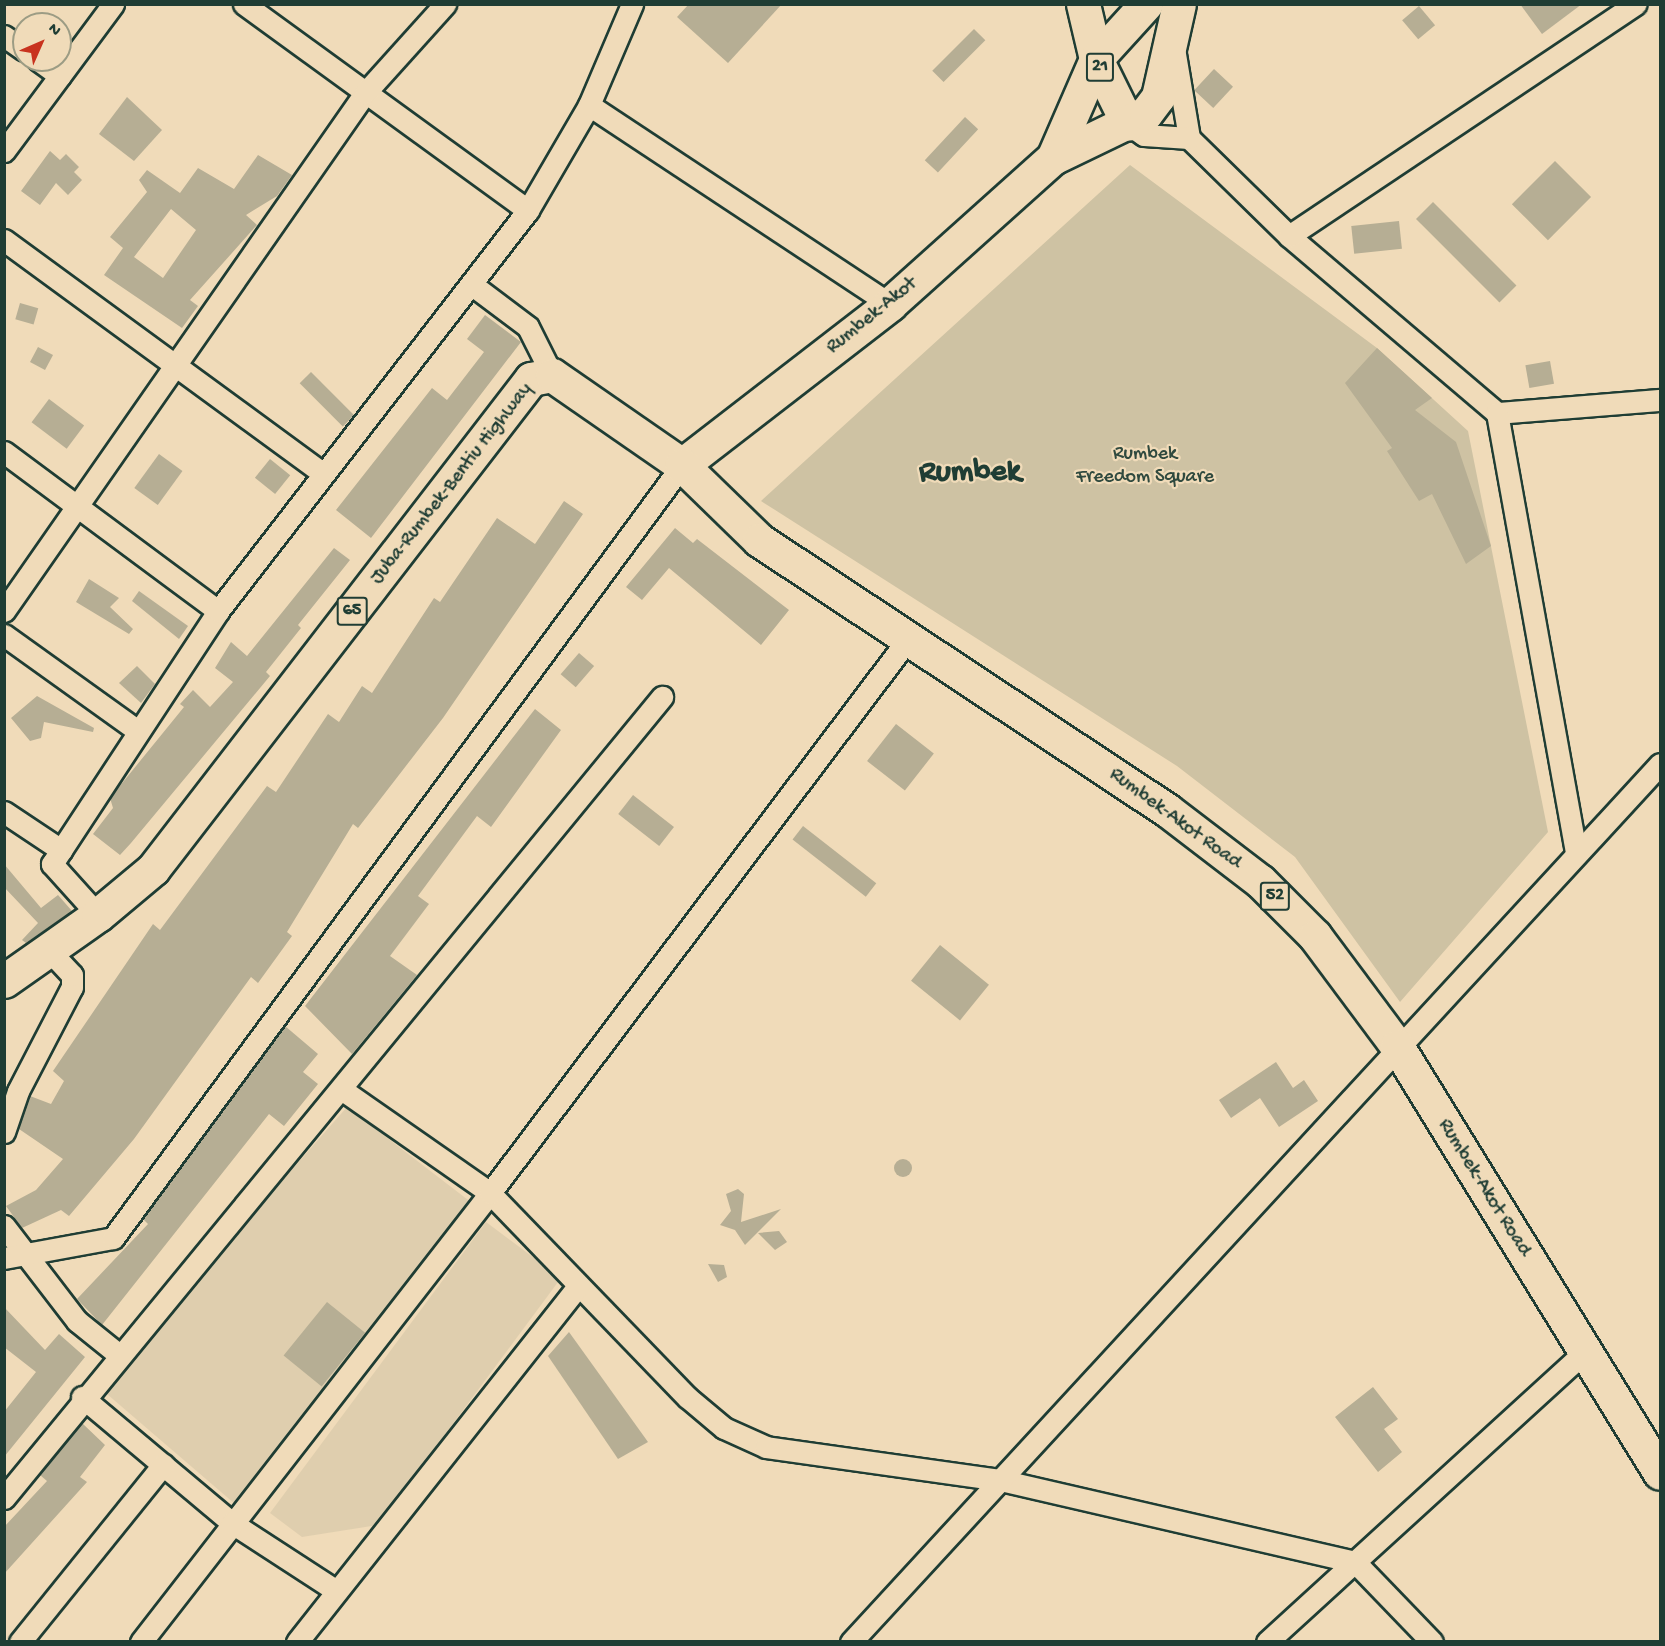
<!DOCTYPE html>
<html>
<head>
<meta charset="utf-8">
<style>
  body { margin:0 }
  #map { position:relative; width:1665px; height:1646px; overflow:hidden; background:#f0dbb9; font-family:"Gochi Hand",sans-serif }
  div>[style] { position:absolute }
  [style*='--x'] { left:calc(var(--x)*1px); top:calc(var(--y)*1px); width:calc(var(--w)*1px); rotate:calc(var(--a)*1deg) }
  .built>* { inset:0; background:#dfceae }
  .green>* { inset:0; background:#cec2a3 }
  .building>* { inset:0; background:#b6ae94; transform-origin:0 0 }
  .round { border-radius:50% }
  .roads { filter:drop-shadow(2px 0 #1f3d34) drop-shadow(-2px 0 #1f3d34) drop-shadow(0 2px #1f3d34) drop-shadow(0 -2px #1f3d34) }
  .street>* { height:21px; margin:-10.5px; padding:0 10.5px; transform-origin:10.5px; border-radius:10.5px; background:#f0dbb9 }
  .primary>* { height:33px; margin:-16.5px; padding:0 16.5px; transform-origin:16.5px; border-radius:16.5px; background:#f0dbb9 }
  span { translate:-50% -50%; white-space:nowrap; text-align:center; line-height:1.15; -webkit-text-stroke:4.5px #f0dbb9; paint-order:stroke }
  .shield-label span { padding:2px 4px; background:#f0dbb9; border:2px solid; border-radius:4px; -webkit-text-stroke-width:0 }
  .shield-label { font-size:18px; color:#1f3d34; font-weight:700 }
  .street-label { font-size:20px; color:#1f3d34 }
  .park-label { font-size:20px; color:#304a3f }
  .town-label { font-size:32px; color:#1f3d34; font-weight:700 }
  .frame { position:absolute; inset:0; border:6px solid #1f3d34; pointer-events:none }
  .north { position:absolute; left:12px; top:12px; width:60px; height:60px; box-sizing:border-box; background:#f0dbb9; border:2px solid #9c9c84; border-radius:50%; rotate:45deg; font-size:16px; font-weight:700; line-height:24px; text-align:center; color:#1f3d34 }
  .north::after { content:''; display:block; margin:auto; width:21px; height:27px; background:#c8321e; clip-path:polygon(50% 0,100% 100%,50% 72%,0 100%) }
</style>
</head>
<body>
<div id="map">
  <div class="built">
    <div style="clip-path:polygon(347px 1107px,472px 1203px,242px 1510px,100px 1388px)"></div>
    <div style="clip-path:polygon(486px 1222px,561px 1278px,378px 1525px,302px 1537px,270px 1513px)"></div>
  </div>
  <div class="green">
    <div style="clip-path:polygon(1130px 165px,1377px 348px,1468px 431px,1548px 832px,1400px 1002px,1295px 857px,1177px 766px,761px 501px)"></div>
  </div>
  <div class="building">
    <div style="clip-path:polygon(689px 4px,782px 4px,728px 63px,677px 17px)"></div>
    <div style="clip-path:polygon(1520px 4px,1582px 4px,1542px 34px)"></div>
    <div style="left:1419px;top:6px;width:25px;height:22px;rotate:50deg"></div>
    <div style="left:974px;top:29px;width:16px;height:59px;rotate:45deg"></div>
    <div style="left:1214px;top:69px;width:26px;height:29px;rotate:43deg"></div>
    <div style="clip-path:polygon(127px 97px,162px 130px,134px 161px,99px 134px)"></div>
    <div style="left:965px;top:117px;width:18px;height:59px;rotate:43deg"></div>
    <div style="clip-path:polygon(50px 151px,60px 160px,66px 154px,79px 167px,74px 172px,82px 180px,68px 195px,56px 183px,40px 205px,21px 191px)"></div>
    <div style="clip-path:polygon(evenodd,258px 155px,292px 175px,277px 196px,246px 215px,257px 225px,190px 300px,198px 306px,182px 328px,104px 275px,123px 248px,110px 237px,147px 192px,139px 180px,147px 170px,180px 193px,198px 168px,234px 189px,258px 155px,171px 209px,196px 230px,163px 278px,134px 257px,171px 209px)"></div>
    <div style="left:1555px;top:161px;width:51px;height:61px;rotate:45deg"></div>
    <div style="left:1433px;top:202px;width:118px;height:24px;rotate:45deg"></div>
    <div style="left:1399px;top:221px;width:28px;height:48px;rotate:84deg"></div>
    <div style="left:20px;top:303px;width:19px;height:17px;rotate:16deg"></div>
    <div style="clip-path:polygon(485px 315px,521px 342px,371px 538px,336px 510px,432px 388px,447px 400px,484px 352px,467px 339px)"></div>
    <div style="left:38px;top:347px;width:17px;height:17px;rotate:28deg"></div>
    <div style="clip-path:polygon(1377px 348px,1432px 398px,1415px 410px,1456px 442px,1491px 546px,1466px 564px,1432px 494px,1419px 501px,1387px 451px,1392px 448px,1345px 383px)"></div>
    <div style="left:1550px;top:361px;width:23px;height:25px;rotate:80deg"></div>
    <div style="left:311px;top:372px;width:61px;height:16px;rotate:45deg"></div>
    <div style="left:49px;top:399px;width:44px;height:29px;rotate:37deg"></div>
    <div style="left:159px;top:454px;width:29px;height:42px;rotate:36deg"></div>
    <div style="left:270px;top:459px;width:26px;height:24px;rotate:39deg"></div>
    <div style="clip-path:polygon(564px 501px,583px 514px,443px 718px,358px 828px,353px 824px,287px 932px,292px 936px,258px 983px,251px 977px,134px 1139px,69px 1216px,61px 1210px,22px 1228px,6px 1206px,36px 1190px,63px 1159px,19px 1129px,30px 1096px,51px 1104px,64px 1081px,53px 1071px,153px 924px,160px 930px,267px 786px,276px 792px,328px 714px,339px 722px,362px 686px,372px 693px,434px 598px,440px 602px,497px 518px,535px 544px)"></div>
    <div style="clip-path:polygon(675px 528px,693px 543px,697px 539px,789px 610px,761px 645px,669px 568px,642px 600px,626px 587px)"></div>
    <div style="clip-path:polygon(334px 548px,350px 560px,298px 625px,301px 628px,266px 672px,270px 676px,131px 843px,120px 855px,93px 834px,113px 808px,110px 798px,184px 707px,180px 704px,193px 690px,210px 707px,233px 682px,215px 668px,231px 642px,247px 656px)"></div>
    <div style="clip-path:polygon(89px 579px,119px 598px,110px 607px,133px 629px,129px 634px,76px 602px)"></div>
    <div style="clip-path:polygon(139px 591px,188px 626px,179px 639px,132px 601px)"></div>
    <div style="left:579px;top:653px;width:20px;height:28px;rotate:41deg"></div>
    <div style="clip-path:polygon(137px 666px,155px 684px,141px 703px,119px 683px)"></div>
    <div style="clip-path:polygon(37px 696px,94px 728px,93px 732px,44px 722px,41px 738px,30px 741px,11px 718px)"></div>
    <div style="clip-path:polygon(535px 709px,561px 730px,491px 827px,477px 816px,418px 896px,429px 904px,390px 956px,417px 975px,352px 1054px,305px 1006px)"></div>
    <div style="left:896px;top:724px;width:48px;height:47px;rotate:38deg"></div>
    <div style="left:633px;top:795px;width:52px;height:24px;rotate:38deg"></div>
    <div style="left:803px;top:826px;width:93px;height:17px;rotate:38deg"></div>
    <div style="clip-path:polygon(4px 864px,41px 908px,58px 895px,72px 911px,26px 943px,22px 940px,38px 923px,4px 887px)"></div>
    <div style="left:940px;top:945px;width:63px;height:46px;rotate:39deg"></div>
    <div style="clip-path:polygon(285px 1026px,318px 1054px,303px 1072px,318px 1084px,284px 1126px,269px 1114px,102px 1325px,77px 1299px,148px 1224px,143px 1219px)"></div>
    <div style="clip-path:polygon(1276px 1062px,1293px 1088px,1304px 1080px,1318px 1101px,1279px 1127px,1260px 1098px,1231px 1118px,1219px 1100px)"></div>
    <div class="round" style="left:894px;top:1159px;width:18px;height:18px"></div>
    <div style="clip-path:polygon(738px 1189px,744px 1194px,741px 1222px,781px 1209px,745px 1245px,735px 1230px,720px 1225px,731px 1211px,726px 1194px)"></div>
    <div style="clip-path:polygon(779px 1231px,787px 1242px,775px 1250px,758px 1233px)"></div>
    <div style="clip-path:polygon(708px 1264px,724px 1265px,727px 1277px,718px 1282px)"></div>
    <div style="left:327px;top:1302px;width:49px;height:69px;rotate:39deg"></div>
    <div style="clip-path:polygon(4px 1307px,45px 1350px,59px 1334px,85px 1357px,4px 1457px,4px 1412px,36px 1372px,4px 1347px)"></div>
    <div style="clip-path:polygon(569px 1332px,648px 1442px,618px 1459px,548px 1356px)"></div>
    <div style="clip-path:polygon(1373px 1387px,1398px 1419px,1384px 1429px,1402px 1452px,1378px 1472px,1335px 1417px)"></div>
    <div style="clip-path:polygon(82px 1423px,105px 1445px,80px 1477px,87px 1482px,4px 1574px,4px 1527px,47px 1481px,40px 1475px)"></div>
  </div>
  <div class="roads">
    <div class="street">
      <div style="--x:244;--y:4;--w:351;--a:36"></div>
      <div style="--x:4;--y:36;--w:24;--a:35"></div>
      <div style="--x:1174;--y:48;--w:91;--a:80.5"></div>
      <div style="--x:1189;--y:138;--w:140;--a:44.4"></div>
      <div style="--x:1289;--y:236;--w:273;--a:40.4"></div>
      <div style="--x:1497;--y:413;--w:164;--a:-4.6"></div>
      <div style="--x:38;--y:60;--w:27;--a:36"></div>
      <div style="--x:589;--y:105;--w:361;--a:33.5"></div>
      <div style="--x:1128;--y:124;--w:19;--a:35"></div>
      <div style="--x:1144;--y:135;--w:45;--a:3.8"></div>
      <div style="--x:4;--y:151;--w:183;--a:-53.4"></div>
      <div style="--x:1289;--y:236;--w:417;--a:-33.8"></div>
      <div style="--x:4;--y:240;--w:396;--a:36.2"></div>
      <div style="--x:471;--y:284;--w:71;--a:37"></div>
      <div style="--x:528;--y:327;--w:54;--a:63.4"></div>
      <div style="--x:1497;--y:413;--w:447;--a:79.8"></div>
      <div style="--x:4;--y:452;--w:267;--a:36.6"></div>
      <div style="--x:4;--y:611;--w:631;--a:-55.13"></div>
      <div style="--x:365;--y:93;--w:120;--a:-48"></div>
      <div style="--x:4;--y:635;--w:165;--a:35.6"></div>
      <div style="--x:4;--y:812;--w:69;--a:33.7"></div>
      <div style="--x:98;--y:915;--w:69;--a:-132"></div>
      <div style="--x:52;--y:864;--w:303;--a:-56.7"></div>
      <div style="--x:218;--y:611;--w:507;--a:-52.29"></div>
      <div style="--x:528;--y:210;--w:121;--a:-59.8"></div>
      <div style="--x:589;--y:105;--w:110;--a:-66.9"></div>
      <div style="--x:344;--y:1091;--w:178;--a:34.9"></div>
      <div style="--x:490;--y:1193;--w:284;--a:46"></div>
      <div style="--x:687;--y:1397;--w:48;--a:40"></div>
      <div style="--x:724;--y:1428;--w:46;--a:24.3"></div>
      <div style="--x:766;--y:1447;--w:236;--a:8"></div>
      <div style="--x:1000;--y:1480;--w:364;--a:13"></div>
      <div style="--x:1355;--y:1562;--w:111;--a:46.1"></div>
      <div style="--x:4;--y:1132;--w:43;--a:-71.1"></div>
      <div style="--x:18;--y:1091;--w:117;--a:-62.6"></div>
      <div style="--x:72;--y:987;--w:12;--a:-90"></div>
      <div style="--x:72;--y:975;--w:34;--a:-133"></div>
      <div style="--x:4;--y:1226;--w:120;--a:52.5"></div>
      <div style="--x:77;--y:1321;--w:53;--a:38.8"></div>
      <div style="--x:4;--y:1258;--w:111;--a:-10.4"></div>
      <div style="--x:113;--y:1238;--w:960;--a:-53.64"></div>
      <div style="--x:82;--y:1397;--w:196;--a:40"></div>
      <div style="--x:232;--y:1523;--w:123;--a:33"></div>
      <div style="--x:4;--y:1498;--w:1037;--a:-50.6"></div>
      <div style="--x:20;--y:1642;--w:228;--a:-51.1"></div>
      <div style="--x:141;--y:1642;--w:569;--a:-52.14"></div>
      <div style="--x:490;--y:1193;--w:694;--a:-52.96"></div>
      <div style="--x:297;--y:1642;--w:454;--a:-51.7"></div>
      <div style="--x:851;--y:1642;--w:1194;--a:-47.34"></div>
      <div style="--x:1267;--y:1642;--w:430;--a:-42.4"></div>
    </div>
    <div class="primary">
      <div style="--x:1083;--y:4;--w:57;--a:76.7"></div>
      <div style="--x:1096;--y:59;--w:72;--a:63.8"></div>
      <div style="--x:1053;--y:158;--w:108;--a:-66.5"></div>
      <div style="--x:1096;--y:59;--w:74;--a:-47.7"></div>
      <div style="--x:682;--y:465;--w:263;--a:-37.7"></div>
      <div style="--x:890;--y:304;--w:219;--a:-41.9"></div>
      <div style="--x:1053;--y:158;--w:103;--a:-25.8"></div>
      <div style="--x:1146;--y:113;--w:20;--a:-53"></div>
      <div style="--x:1158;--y:97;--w:95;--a:-77.3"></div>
      <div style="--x:4;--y:981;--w:115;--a:-35.1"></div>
      <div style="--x:98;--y:915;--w:72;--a:-39.9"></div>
      <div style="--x:153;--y:869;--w:619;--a:-52.35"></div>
      <div style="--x:531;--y:379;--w:21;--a:-11"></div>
      <div style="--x:552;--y:375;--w:158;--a:34.7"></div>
      <div style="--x:682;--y:465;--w:107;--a:44.2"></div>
      <div style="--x:759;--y:540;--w:489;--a:33.5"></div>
      <div style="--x:1167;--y:810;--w:117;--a:37.4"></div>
      <div style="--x:1260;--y:881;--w:78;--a:45"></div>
      <div style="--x:1315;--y:936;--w:137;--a:53.3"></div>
      <div style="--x:1397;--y:1046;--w:501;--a:58.37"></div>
    </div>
  </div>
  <div class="shield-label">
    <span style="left:1100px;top:67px">21</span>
    <span style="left:352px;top:611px">65</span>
    <span style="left:1275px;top:896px">52</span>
  </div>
  <div class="street-label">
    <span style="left:872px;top:316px;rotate:-39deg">Rumbek-Akot</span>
    <span style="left:452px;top:484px;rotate:-52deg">Juba-Rumbek-Bentiu Highway</span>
    <span style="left:1175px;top:819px;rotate:36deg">Rumbek-Akot Road</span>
    <span style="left:1484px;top:1188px;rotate:58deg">Rumbek-Akot Road</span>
  </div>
  <div class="park-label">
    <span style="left:1145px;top:466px">Rumbek<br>Freedom Square</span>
  </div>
  <div class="town-label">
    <span style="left:970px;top:473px">Rumbek</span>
  </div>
  <div class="frame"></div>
  <div class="north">N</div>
</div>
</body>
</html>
